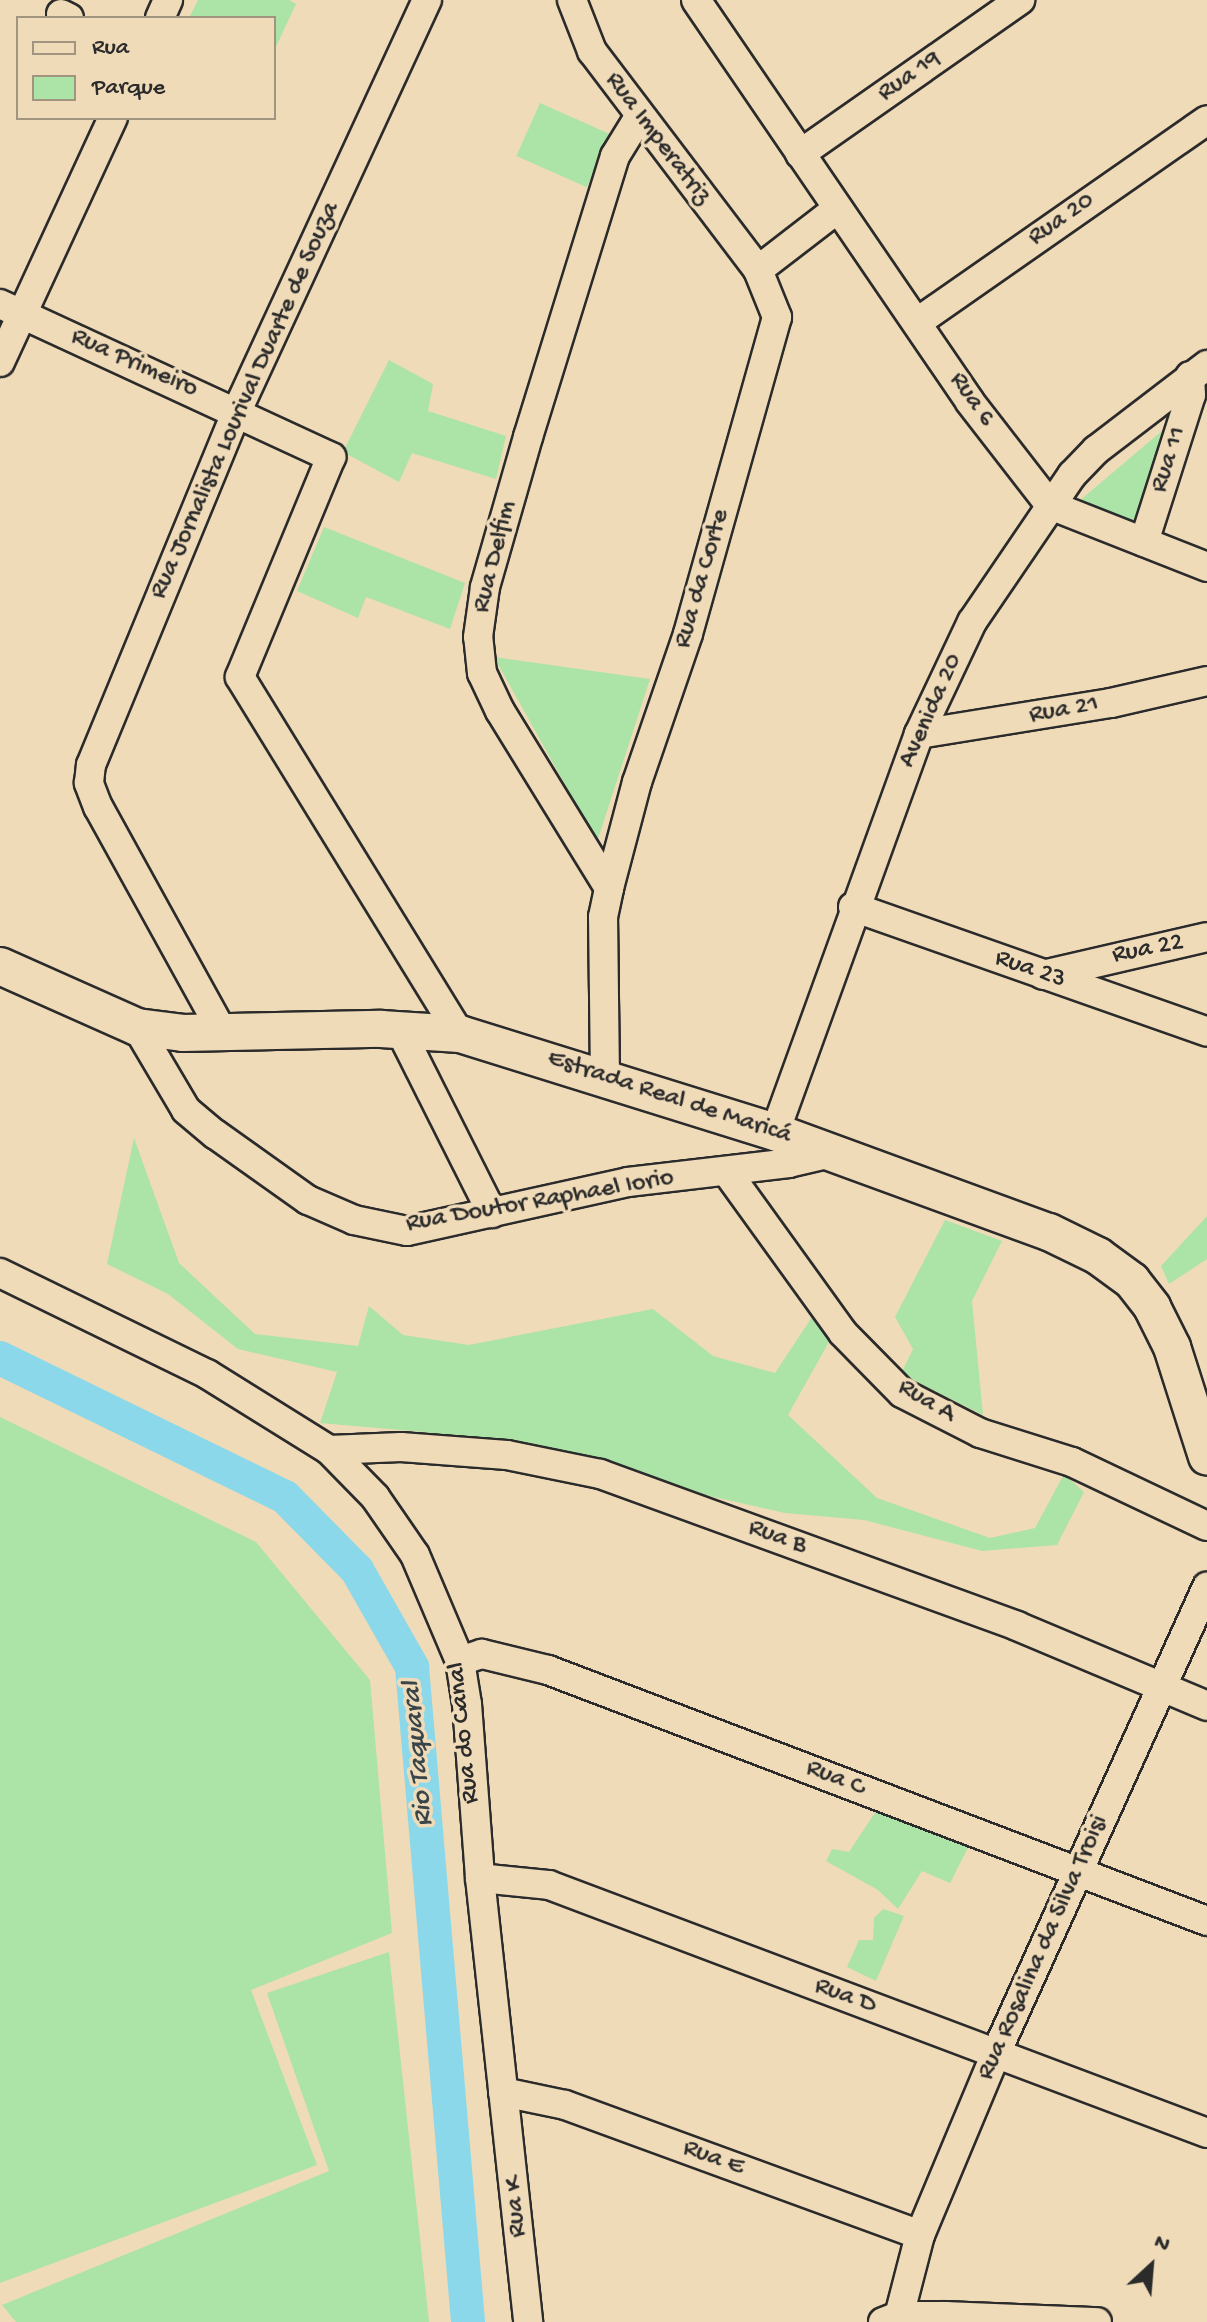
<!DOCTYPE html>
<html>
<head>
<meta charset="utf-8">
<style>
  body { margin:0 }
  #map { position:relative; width:1207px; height:2322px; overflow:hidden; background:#f0dbb9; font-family:"Gochi Hand",sans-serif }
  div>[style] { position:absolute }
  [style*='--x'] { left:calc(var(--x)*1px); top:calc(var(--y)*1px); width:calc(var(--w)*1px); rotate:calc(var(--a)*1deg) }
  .green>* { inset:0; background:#ace3a6; transform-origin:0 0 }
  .river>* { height:34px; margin:-17px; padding:0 17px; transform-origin:17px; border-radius:17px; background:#8ad8e9 }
  .roads { filter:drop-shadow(2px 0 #2b2b2b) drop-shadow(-2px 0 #2b2b2b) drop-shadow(0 2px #2b2b2b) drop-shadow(0 -2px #2b2b2b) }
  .minor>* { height:28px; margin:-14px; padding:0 14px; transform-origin:14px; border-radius:14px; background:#f0dbb9 }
  .major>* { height:36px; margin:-18px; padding:0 18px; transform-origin:18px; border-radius:18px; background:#f0dbb9 }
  span { translate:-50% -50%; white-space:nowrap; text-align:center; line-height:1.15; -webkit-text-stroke:7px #f0dbb9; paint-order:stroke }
  .street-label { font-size:26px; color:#2b2b2b }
  .water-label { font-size:28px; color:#394548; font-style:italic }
  .legend { position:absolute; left:16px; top:16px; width:260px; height:104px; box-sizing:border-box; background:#f0dbb9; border:2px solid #a19580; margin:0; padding:10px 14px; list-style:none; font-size:24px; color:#2b2b2b }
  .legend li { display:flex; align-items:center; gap:16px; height:40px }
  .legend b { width:40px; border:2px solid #a19580 }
  .north { position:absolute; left:1111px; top:2226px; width:80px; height:80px; -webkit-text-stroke:6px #f0dbb9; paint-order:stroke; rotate:26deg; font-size:22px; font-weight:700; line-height:32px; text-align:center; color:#2b2b2b }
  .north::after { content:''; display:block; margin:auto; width:28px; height:36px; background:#2b2b2b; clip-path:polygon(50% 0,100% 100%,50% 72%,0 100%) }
</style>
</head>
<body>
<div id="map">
  <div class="green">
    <div style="clip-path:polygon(198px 0,289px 0,296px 4px,274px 51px,274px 18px,189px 18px)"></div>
    <div style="left:540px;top:103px;width:77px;height:58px;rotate:24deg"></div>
    <div style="clip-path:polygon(389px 360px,433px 384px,428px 411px,506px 436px,496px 479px,412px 453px,399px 482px,343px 452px)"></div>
    <div style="clip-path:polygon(1176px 419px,1138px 528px,1078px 502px)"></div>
    <div style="clip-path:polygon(324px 527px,465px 583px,450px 629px,366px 597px,358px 618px,297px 591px)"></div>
    <div style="clip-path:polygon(494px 657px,650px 679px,597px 842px)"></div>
    <div style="clip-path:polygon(134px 1138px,179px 1263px,255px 1334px,358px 1346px,369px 1306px,403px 1335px,469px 1345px,653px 1309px,713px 1356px,775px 1373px,814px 1314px,830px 1340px,788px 1415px,877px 1498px,990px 1538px,1035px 1528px,1064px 1474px,1084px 1492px,1057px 1545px,982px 1551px,864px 1520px,785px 1513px,424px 1432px,320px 1423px,337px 1372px,238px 1349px,168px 1294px,107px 1264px)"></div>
    <div style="clip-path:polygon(1207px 1216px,1207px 1259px,1169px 1284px,1161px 1266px)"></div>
    <div style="clip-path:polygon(945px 1220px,1002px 1241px,972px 1301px,983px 1415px,901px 1374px,913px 1349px,895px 1317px)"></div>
    <div style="clip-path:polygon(0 1417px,256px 1542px,370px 1680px,392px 1933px,251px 1990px,317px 2165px,0 2283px)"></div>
    <div style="clip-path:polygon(882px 1802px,972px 1840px,950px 1883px,922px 1871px,898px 1909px,878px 1890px,826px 1861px,832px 1849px,849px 1852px)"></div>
    <div style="clip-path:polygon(883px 1909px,904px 1916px,876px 1981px,847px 1967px,859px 1940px,873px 1940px,874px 1918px)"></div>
    <div style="clip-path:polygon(389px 1952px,429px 2322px,16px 2322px,2px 2305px,329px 2171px,267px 1993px)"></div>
  </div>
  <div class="river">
    <div style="--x:0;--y:1358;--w:317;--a:26"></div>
    <div style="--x:285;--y:1497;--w:103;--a:45.4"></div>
    <div style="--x:357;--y:1570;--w:112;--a:60.4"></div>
    <div style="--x:412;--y:1667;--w:657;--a:85.11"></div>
  </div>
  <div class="roads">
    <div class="minor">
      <div style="--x:572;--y:0;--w:55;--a:68.6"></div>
      <div style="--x:592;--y:51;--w:275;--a:52.8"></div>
      <div style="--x:758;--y:270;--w:51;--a:68"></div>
      <div style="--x:777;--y:317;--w:329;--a:105.7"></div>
      <div style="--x:688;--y:634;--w:157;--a:109"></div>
      <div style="--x:637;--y:782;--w:110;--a:104.8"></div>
      <div style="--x:696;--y:0;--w:486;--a:55.7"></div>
      <div style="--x:970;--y:402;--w:130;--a:52.2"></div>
      <div style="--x:1050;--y:505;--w:169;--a:21.5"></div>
      <div style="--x:61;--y:14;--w:9;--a:27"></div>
      <div style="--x:160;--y:18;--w:20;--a:-66"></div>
      <div style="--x:800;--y:154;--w:269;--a:-35"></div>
      <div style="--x:758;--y:270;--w:98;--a:-37.6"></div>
      <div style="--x:0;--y:304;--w:365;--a:24.8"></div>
      <div style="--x:331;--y:457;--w:238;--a:112.5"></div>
      <div style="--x:240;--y:677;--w:419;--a:58.4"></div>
      <div style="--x:919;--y:321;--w:351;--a:-34.9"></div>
      <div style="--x:0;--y:362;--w:269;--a:-65.2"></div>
      <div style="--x:1144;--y:542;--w:154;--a:-72.3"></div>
      <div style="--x:1191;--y:395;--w:19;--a:-93"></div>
      <div style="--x:919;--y:734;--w:194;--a:-9.2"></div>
      <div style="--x:1111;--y:703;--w:98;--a:-12.9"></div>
      <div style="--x:853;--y:907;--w:375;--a:19.4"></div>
      <div style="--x:1043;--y:975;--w:168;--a:-13"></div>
      <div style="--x:137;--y:1027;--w:96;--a:59.4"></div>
      <div style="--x:186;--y:1110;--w:38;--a:40"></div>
      <div style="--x:215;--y:1134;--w:114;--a:35.4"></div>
      <div style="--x:308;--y:1200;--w:50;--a:23.5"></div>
      <div style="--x:354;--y:1220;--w:54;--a:11.7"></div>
      <div style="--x:407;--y:1231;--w:226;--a:-12.5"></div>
      <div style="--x:628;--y:1182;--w:162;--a:-6.7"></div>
      <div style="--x:789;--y:1163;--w:43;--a:-13.4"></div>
      <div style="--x:400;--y:1030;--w:205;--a:63.3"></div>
      <div style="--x:223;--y:1033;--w:258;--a:-118.9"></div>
      <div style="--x:98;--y:807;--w:26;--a:-111"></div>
      <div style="--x:89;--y:783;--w:18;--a:-84"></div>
      <div style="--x:91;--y:765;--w:383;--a:-67.6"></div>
      <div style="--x:237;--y:411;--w:453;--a:-65.2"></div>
      <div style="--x:605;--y:1078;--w:161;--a:-90.7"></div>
      <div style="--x:603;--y:917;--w:30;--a:-78"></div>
      <div style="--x:609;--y:888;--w:208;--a:-121.6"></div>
      <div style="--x:500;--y:711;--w:42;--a:-115.3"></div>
      <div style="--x:482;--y:673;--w:36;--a:-96"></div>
      <div style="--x:478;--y:637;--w:50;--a:-82"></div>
      <div style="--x:485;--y:587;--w:156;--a:-74"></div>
      <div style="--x:528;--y:437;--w:294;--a:-72.8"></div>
      <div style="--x:615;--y:156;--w:46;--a:-58.4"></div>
      <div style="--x:775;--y:1132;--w:423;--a:-70.1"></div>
      <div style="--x:919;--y:734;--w:124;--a:-64.7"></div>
      <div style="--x:972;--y:622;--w:178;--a:-55.8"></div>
      <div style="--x:1072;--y:475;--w:35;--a:-46"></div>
      <div style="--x:1096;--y:450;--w:140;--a:-37.4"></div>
      <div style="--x:727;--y:1172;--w:198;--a:54.2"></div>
      <div style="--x:843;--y:1333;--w:84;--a:45.5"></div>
      <div style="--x:902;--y:1393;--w:88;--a:27.1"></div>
      <div style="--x:980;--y:1433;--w:96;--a:17.5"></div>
      <div style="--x:1072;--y:1462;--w:149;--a:25.4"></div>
      <div style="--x:0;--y:1273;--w:230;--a:26"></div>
      <div style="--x:207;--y:1374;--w:144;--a:31.9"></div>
      <div style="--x:329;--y:1450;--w:66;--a:45.6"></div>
      <div style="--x:375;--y:1497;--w:70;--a:55.4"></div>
      <div style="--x:415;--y:1555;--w:115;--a:67"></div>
      <div style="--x:460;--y:1661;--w:44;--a:80.8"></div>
      <div style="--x:467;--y:1704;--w:174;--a:85.7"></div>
      <div style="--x:480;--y:1878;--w:447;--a:83.8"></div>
      <div style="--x:329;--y:1450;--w:72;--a:-2.4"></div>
      <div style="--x:401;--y:1447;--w:106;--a:4.3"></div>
      <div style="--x:507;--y:1455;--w:95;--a:11.5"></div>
      <div style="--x:600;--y:1474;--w:444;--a:20"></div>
      <div style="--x:1017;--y:1626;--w:206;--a:22.8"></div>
      <div style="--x:460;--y:1661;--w:23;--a:-18"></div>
      <div style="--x:482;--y:1654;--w:68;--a:13.6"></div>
      <div style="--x:548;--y:1670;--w:705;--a:20.85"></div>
      <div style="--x:480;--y:1878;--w:69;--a:5.8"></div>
      <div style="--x:549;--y:1885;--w:703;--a:20.65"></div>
      <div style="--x:503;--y:2092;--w:63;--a:11.8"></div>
      <div style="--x:565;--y:2105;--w:378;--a:20.1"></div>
      <div style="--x:899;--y:2316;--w:84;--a:-75.5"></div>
      <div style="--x:920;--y:2235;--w:197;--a:-67.3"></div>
      <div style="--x:996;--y:2053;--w:512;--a:-65.64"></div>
      <div style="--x:883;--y:2322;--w:17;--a:-21"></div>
      <div style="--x:899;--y:2316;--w:47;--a:0"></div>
      <div style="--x:946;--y:2316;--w:151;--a:2.3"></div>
    </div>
    <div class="major">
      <div style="--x:0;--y:966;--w:150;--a:24"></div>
      <div style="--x:137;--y:1027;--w:46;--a:7.4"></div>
      <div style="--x:183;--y:1033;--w:198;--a:-1.2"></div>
      <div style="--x:381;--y:1029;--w:79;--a:3.6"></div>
      <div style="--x:460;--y:1034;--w:330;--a:17.3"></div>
      <div style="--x:775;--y:1132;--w:292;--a:20.1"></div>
      <div style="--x:1049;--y:1232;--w:55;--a:26.1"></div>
      <div style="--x:1098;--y:1256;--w:42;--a:36.3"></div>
      <div style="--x:1132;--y:1281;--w:33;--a:52"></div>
      <div style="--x:1152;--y:1307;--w:45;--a:63.4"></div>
      <div style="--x:1172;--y:1347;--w:115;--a:72.3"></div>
    </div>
  </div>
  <div class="street-label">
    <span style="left:910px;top:77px;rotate:-35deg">Rua 19</span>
    <span style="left:657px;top:139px;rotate:53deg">Rua Imperatriz</span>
    <span style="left:1062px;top:220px;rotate:-35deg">Rua 20</span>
    <span style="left:134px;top:364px;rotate:24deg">Rua Primeiro</span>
    <span style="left:971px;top:400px;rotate:55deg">Rua 6</span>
    <span style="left:246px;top:401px;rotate:-66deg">Rua Jornalista Lourival Duarte de Souza</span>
    <span style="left:1170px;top:460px;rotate:-72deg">Rua 11</span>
    <span style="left:496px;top:557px;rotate:-76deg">Rua Delfim</span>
    <span style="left:703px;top:579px;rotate:-74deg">Rua da Corte</span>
    <span style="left:932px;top:711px;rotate:-66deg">Avenida 20</span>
    <span style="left:1064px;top:711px;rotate:-10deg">Rua 21</span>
    <span style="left:1148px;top:950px;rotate:-11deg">Rua 22</span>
    <span style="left:1030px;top:970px;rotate:19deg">Rua 23</span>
    <span style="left:669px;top:1098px;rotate:18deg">Estrada Real de Maricá</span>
    <span style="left:540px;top:1202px;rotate:-10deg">Rua Doutor Raphael Iorio</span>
    <span style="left:926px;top:1402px;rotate:31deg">Rua A</span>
    <span style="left:777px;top:1538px;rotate:20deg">Rua B</span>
    <span style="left:465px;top:1733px;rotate:-96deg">Rua do Canal</span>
    <span style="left:835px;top:1779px;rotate:21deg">Rua C</span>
    <span style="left:1044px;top:1948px;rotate:-66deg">Rua Rosalina da Silva Troisi</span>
    <span style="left:845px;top:1997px;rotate:20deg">Rua D</span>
    <span style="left:713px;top:2159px;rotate:20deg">Rua E</span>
    <span style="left:517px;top:2207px;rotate:-95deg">Rua K</span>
  </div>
  <div class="water-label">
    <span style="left:419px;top:1754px;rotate:-95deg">Rio Taquaral</span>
  </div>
  <ul class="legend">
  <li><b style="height:10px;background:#f0dbb9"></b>Rua</li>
  <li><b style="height:22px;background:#ace3a6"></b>Parque</li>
  </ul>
  <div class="north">N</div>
</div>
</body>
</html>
